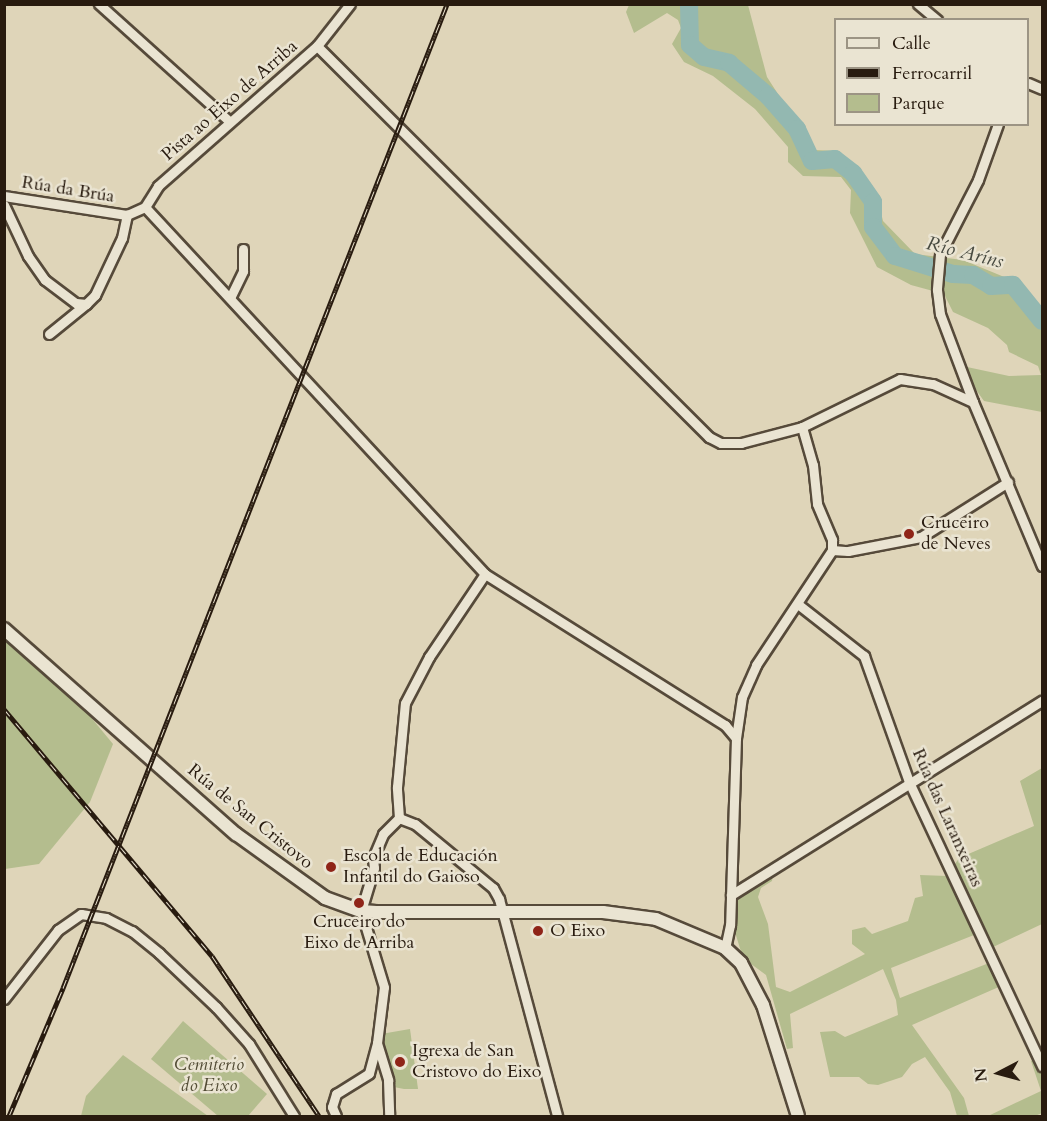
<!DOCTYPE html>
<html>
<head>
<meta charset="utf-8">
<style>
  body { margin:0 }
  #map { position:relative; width:1047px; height:1121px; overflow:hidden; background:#dfd5b9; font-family:Cardo,serif }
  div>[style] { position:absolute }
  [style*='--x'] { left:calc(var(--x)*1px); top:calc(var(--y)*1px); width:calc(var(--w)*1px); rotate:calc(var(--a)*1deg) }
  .green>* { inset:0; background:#b4bd8e }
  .river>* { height:18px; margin:-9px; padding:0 9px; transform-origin:9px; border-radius:9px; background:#93b8b1 }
  .roads { filter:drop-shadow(2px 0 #564a3a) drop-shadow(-2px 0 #564a3a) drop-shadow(0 2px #564a3a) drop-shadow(0 -2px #564a3a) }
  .street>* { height:9px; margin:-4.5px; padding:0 4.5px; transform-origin:4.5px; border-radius:4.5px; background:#eae4d2 }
  .secondary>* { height:12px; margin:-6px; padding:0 6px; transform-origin:6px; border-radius:6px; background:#eae4d2 }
  .rail>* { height:5px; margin-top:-2.5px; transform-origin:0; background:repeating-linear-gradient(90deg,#eae4d2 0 9px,#281b0f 0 18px); box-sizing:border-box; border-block:2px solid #281b0f }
  .dots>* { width:16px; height:16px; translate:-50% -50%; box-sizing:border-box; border:3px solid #eae4d2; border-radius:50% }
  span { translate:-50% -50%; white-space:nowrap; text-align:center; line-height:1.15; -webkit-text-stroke:5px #eae4d2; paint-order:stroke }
  .street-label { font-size:18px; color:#281b0f }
  .poi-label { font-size:18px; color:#281b0f }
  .left { translate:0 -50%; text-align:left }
  .park-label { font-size:18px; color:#524c35; font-style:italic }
  .water-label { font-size:20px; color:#484a40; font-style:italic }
  .frame { position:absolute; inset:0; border:6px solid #281b0f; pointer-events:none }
  .legend { position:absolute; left:834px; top:18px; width:195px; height:108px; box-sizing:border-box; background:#eae4d2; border:2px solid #9c9484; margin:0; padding:8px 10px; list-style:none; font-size:18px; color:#281b0f }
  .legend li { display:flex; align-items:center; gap:12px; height:30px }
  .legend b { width:30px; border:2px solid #9c9484 }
  .north { position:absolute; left:969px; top:1043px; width:60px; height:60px; -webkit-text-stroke:4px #eae4d2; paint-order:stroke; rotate:264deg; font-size:16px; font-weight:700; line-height:24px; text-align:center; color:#281b0f }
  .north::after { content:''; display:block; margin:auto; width:21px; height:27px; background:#281b0f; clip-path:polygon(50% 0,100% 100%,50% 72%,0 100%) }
</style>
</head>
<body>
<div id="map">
  <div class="green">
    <div style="clip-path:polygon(629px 5px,748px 5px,767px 77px,814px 150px,839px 151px,877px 196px,883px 221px,915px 254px,963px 260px,1014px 281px,1042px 313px,1042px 412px,984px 401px,966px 376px,967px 367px,1009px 376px,1041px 375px,1038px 366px,1009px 352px,1007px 345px,988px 328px,953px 312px,944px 294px,911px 285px,877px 267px,850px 213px,851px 190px,841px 177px,803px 176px,788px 162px,788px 147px,755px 109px,713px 76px,684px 62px,672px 44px,681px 28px,678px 20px,667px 13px,634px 33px,626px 12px)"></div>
    <div style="clip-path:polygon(4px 639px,89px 715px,113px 744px,90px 802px,39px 864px,5px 869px)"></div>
    <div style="clip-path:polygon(1042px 768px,1042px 924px,991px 948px,953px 867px,959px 858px,1034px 826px,1020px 781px)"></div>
    <div style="clip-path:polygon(773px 873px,772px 881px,761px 888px,758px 897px,768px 924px,776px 987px,790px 992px,865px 954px,852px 944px,852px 930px,865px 927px,872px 934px,908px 921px,915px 898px,923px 896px,920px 875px,947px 876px,974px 935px,891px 968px,900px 998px,989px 963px,1001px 986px,912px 1025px,964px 1098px,969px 1116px,957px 1116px,950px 1092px,925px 1057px,912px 1064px,902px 1077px,878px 1085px,868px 1084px,859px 1077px,830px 1077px,820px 1032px,835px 1031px,845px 1037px,898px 1015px,896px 1000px,883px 969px,790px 1014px,793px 1048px,787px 1049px,766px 975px,743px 958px,734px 929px,737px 899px)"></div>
    <div style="clip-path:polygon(183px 1021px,267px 1094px,248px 1116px,218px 1116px,151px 1059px)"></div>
    <div style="clip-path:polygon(410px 1029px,418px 1089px,404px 1089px,394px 1087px,390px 1081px,381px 1034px)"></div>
    <div style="clip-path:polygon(123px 1055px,208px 1116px,81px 1116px,86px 1096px)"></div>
    <div style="clip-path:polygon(1036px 1058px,1042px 1072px,1042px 1113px,1035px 1116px,988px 1116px,1041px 1091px,1031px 1061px)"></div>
  </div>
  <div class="river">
    <div style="--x:689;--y:4;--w:41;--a:88.6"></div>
    <div style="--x:690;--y:45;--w:18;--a:41"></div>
    <div style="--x:704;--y:57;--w:26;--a:13"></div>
    <div style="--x:729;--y:63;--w:51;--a:40.2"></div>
    <div style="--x:768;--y:96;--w:44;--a:48.7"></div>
    <div style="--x:797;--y:129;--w:35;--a:65"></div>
    <div style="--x:812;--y:161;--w:23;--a:-5"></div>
    <div style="--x:835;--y:159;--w:23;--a:38"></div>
    <div style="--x:853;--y:173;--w:35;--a:55"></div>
    <div style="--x:873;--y:202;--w:25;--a:90"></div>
    <div style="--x:873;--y:227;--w:36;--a:53"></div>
    <div style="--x:895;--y:256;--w:61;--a:17.2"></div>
    <div style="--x:953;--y:274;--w:20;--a:3"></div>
    <div style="--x:973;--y:275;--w:21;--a:31"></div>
    <div style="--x:991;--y:286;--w:22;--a:-3"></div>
    <div style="--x:1013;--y:285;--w:46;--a:51.1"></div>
  </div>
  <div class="roads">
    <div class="street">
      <div style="--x:99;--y:4;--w:176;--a:42"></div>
      <div style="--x:918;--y:4;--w:25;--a:40"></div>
      <div style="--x:317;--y:46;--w:554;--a:44.93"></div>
      <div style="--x:709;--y:437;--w:13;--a:27"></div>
      <div style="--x:721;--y:443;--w:20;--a:0"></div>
      <div style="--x:741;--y:443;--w:63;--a:-14.7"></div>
      <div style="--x:802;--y:427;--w:109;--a:-26.1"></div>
      <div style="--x:900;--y:379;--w:33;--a:9"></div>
      <div style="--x:933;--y:384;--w:44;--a:24.2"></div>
      <div style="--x:1028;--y:83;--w:15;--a:23"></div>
      <div style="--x:998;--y:124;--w:59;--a:109.7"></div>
      <div style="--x:978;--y:180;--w:83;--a:117.2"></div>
      <div style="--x:940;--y:254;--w:36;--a:95"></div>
      <div style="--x:937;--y:290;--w:24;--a:83"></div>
      <div style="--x:940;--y:314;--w:94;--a:69.4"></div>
      <div style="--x:973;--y:402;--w:178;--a:67.2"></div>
      <div style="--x:4;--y:196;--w:124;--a:8.8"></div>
      <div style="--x:4;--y:205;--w:56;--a:64.8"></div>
      <div style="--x:28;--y:256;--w:29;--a:55"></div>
      <div style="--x:45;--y:280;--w:39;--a:37"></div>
      <div style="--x:76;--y:303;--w:10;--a:6"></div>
      <div style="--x:86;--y:304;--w:13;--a:-45"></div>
      <div style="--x:95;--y:295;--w:63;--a:-64.7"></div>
      <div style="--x:122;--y:238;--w:24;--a:-78"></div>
      <div style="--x:145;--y:207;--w:500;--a:47.19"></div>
      <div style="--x:485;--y:574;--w:284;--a:32.2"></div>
      <div style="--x:725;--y:725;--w:17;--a:50"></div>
      <div style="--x:736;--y:738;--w:187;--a:91.8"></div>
      <div style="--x:730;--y:925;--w:24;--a:102"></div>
      <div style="--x:127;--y:215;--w:20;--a:-24"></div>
      <div style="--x:145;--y:207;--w:25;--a:-58"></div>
      <div style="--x:158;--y:186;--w:212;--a:-41.4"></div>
      <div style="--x:317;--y:46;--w:53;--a:-51.8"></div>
      <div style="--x:230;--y:298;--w:30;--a:-64"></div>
      <div style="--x:243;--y:271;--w:22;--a:-90"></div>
      <div style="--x:49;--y:334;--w:48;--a:-39"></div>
      <div style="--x:802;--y:427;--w:40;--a:74"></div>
      <div style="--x:813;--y:465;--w:39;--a:84"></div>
      <div style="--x:817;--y:504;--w:39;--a:67"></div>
      <div style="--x:832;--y:540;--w:10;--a:90"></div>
      <div style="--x:799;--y:605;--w:83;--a:38.1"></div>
      <div style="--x:864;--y:656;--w:134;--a:70.3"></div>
      <div style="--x:909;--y:782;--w:314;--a:64.9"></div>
      <div style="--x:736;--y:738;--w:41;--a:-81.7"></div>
      <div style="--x:742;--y:697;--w:35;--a:-66"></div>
      <div style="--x:756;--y:665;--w:138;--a:-56.5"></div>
      <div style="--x:832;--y:550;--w:16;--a:4"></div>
      <div style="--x:848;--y:551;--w:74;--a:-10.9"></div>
      <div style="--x:921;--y:537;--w:103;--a:-32.3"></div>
      <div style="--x:399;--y:818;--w:17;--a:21"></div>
      <div style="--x:415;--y:824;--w:101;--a:39.4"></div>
      <div style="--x:493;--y:888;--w:13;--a:61"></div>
      <div style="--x:499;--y:899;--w:225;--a:75"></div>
      <div style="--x:731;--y:895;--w:367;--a:-32"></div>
      <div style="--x:4;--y:999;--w:88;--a:-52"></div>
      <div style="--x:58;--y:930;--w:28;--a:-35"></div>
      <div style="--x:81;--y:914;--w:25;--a:9"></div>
      <div style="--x:106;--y:918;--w:29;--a:27"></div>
      <div style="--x:132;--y:931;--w:35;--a:39"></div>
      <div style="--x:159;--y:953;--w:79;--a:43.5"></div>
      <div style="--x:216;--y:1007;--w:50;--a:48.3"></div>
      <div style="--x:249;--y:1044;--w:85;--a:58"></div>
      <div style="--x:377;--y:1043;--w:39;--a:73"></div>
      <div style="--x:388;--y:1080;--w:35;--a:88"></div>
      <div style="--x:336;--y:1116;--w:10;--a:-114"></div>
      <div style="--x:332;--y:1107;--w:14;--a:-73"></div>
      <div style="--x:336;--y:1094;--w:39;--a:-32"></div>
      <div style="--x:369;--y:1073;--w:31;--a:-75"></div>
      <div style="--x:377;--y:1043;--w:56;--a:-82.9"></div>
      <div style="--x:384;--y:987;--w:79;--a:-106.8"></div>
      <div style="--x:361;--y:911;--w:45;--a:-73.2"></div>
      <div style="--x:374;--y:868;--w:10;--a:-96"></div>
      <div style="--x:373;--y:858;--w:26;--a:-67"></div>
      <div style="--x:383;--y:834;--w:23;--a:-45"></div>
      <div style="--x:399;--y:818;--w:31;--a:-94"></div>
      <div style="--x:397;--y:787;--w:84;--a:-84.6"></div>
      <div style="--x:405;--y:703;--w:52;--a:-62.4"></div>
      <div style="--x:429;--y:657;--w:100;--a:-56"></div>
    </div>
    <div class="secondary">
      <div style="--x:4;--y:629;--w:310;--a:41.5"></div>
      <div style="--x:236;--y:834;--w:110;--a:35.7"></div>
      <div style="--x:325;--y:898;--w:38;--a:20"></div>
      <div style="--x:361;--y:911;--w:15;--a:4"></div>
      <div style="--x:376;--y:912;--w:227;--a:0"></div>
      <div style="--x:603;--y:912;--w:53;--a:7.5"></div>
      <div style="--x:656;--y:919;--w:75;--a:22.8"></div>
      <div style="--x:725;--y:948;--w:22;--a:43"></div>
      <div style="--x:741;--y:963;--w:47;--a:62.4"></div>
      <div style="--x:763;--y:1005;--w:116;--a:72.5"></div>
    </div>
  </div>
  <div class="rail">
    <div style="--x:4;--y:709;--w:323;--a:49.9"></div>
    <div style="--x:212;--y:956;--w:192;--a:56.2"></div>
    <div style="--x:9;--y:1116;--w:139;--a:-67.1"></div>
    <div style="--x:63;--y:988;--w:1056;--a:-68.68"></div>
  </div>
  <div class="dots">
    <div style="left:909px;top:534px;background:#8f2418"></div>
    <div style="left:331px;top:867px;background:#8f2418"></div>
    <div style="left:359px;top:903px;background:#8f2418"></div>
    <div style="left:538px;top:931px;background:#8f2418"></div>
    <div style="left:400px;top:1062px;background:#8f2418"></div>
  </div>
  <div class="street-label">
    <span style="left:230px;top:101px;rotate:-41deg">Pista ao Eixo de Arriba</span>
    <span style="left:68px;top:190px;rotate:9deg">Rúa da Brúa</span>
    <span style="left:250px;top:817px;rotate:39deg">Rúa de San Cristovo</span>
    <span style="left:947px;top:818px;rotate:66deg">Rúa das Laranxeiras</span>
  </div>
  <div class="poi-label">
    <span class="left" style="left:921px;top:534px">Cruceiro<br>de Neves</span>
    <span class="left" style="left:343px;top:867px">Escola de Educación<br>Infantil do Gaioso</span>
    <span style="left:359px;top:933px">Cruceiro do<br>Eixo de Arriba</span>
    <span class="left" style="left:550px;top:931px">O Eixo</span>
    <span class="left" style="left:412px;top:1062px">Igrexa de San<br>Cristovo do Eixo</span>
  </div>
  <div class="park-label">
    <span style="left:209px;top:1076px">Cemiterio<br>do Eixo</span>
  </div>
  <div class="water-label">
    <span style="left:965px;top:252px;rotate:14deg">Río Aríns</span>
  </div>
  <div class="frame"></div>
  <ul class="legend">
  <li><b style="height:8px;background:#eae4d2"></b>Calle</li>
  <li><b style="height:8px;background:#281b0f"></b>Ferrocarril</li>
  <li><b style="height:16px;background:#b4bd8e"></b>Parque</li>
  </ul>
  <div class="north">N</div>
</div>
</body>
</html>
